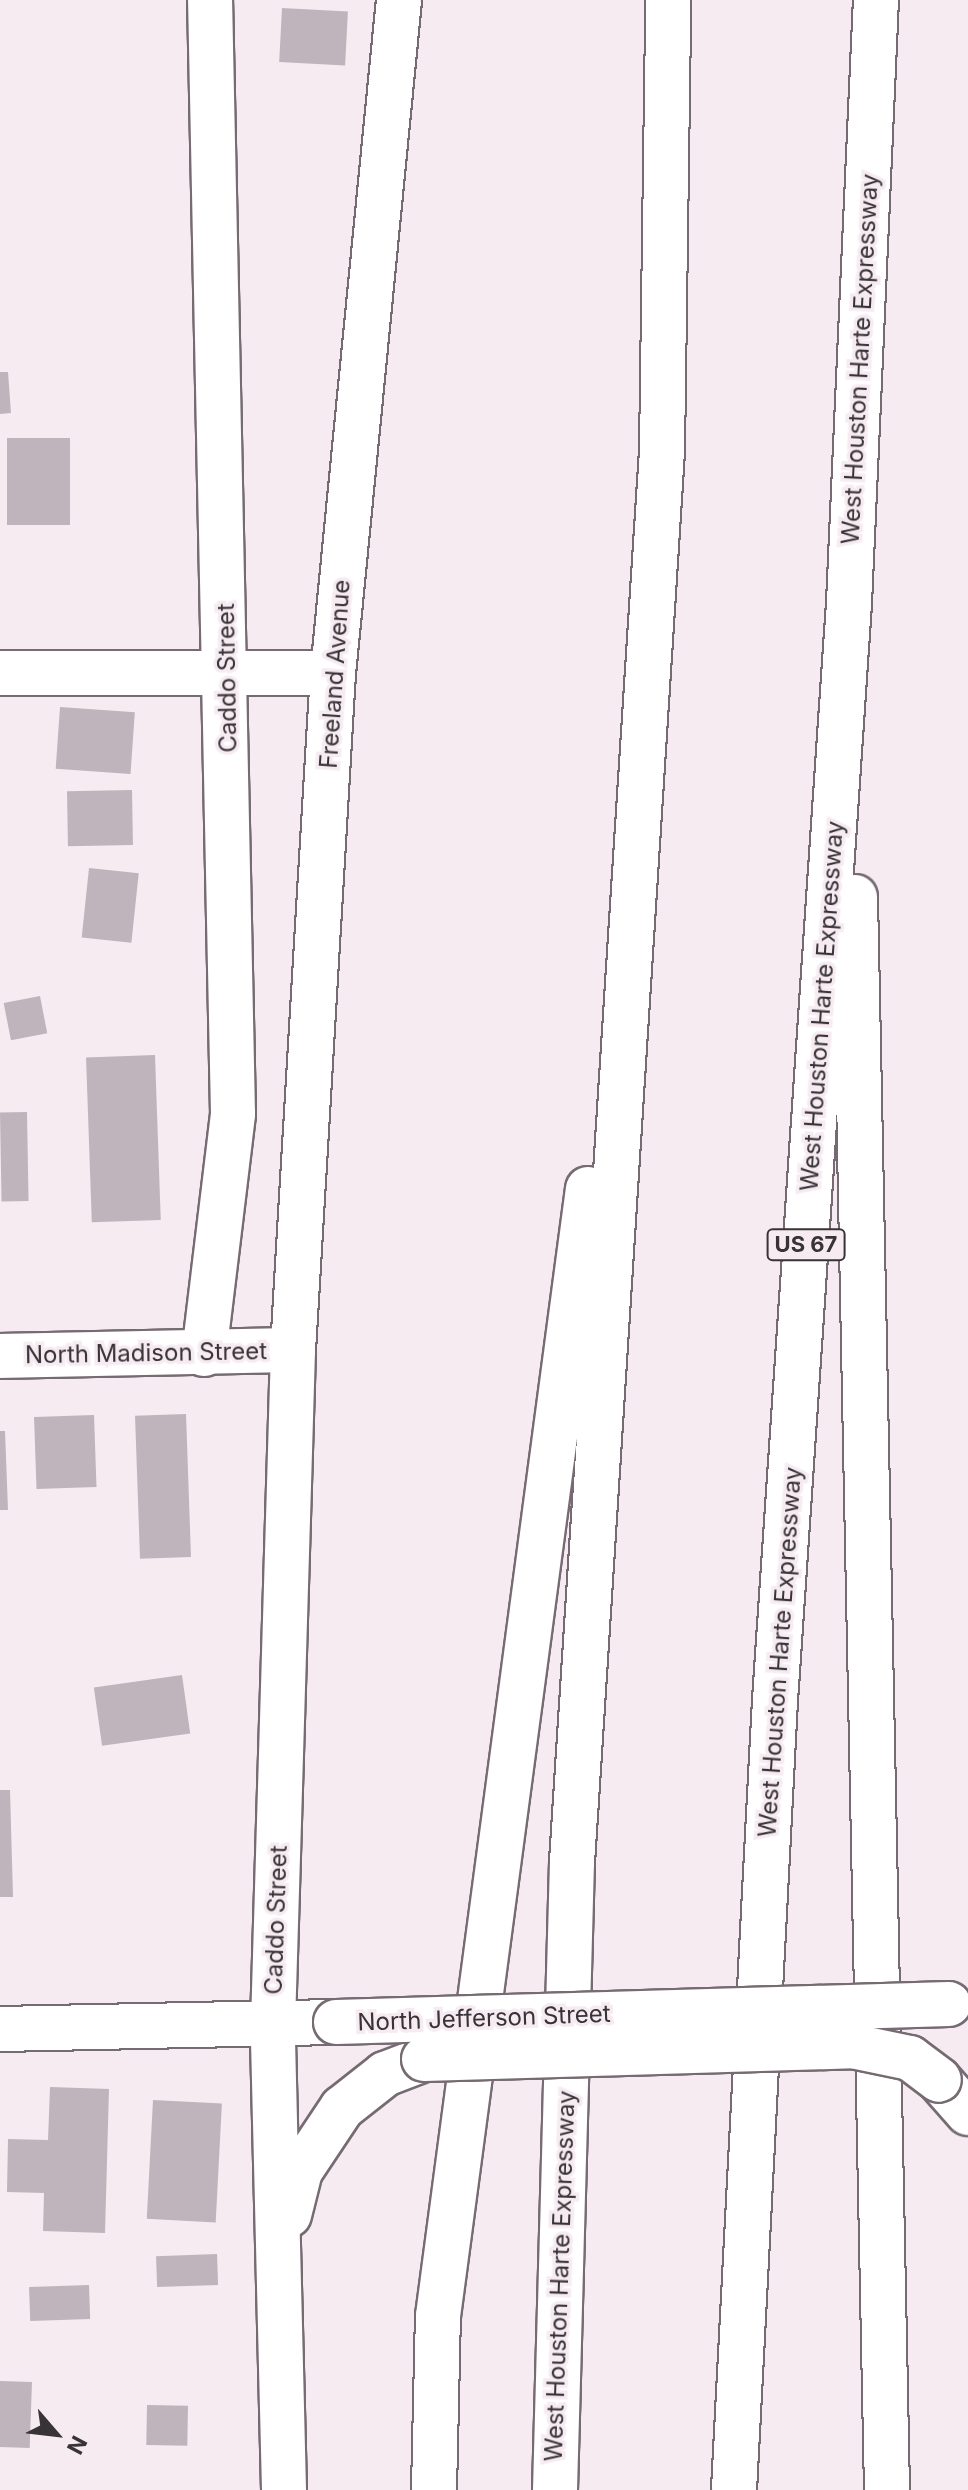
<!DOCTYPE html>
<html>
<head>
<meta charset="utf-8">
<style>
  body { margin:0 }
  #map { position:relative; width:968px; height:2490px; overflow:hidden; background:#f7ebf2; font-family:Inter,sans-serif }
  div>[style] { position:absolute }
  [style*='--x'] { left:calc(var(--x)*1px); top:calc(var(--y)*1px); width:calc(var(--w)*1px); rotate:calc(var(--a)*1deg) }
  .building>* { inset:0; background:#bfb4bb; transform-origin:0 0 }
  .roads { filter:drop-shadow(2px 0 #766b72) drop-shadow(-2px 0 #766b72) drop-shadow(0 2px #766b72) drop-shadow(0 -2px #766b72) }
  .street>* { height:44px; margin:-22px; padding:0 22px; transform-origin:22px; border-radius:22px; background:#fff }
  .secondary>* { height:44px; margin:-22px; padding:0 22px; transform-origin:22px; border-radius:22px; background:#fff }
  .highway>* { height:44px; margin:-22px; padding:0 22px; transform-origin:22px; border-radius:22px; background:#fff }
  .bridges { filter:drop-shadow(2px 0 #766b72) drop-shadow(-2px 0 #766b72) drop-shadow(0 2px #766b72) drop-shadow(0 -2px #766b72) }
  .secondary-bridge>* { height:44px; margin:-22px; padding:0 22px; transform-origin:22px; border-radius:22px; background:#fff }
  span { translate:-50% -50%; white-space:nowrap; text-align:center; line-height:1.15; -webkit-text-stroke:7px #f7ebf2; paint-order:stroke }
  .shield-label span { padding:2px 6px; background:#f7ebf2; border:2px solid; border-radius:6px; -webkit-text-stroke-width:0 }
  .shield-label { font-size:22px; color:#373336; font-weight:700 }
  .street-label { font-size:24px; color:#373336 }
  .north { position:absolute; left:16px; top:2394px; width:80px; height:80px; -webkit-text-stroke:6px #f7ebf2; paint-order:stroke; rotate:118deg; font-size:22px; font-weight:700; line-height:32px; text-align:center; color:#373336 }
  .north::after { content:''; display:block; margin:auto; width:28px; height:36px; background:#373336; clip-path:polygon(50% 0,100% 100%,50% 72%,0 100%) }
</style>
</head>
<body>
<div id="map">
  <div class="building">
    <div style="left:282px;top:8px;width:66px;height:54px;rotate:3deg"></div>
    <div style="clip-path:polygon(0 372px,8px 372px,11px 413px,0 414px)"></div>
    <div style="left:70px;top:438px;width:87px;height:63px;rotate:90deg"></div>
    <div style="left:60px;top:707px;width:75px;height:62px;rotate:4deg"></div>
    <div style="left:132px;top:790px;width:55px;height:65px;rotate:89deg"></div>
    <div style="left:89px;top:868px;width:50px;height:70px;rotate:6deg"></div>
    <div style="left:40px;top:996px;width:38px;height:37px;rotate:79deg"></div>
    <div style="left:155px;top:1055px;width:165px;height:69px;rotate:88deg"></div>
    <div style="left:27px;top:1112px;width:89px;height:27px;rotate:89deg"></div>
    <div style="left:186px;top:1414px;width:143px;height:51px;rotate:88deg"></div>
    <div style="left:94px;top:1415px;width:72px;height:60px;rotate:88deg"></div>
    <div style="clip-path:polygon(0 1431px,5px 1431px,8px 1510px,0 1510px)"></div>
    <div style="left:182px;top:1675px;width:59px;height:89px;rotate:82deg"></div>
    <div style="clip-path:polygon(0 1790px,10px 1790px,13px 1897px,0 1897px)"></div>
    <div style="clip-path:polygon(50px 2087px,109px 2089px,105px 2233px,43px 2231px,44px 2193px,7px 2192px,8px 2139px,48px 2140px)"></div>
    <div style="left:153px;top:2100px;width:69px;height:119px;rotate:3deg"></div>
    <div style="left:217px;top:2254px;width:31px;height:61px;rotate:88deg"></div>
    <div style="left:89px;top:2285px;width:34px;height:60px;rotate:88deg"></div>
    <div style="left:0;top:2381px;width:32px;height:66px;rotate:2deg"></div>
    <div style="left:147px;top:2405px;width:41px;height:40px;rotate:1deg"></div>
  </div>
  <div class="roads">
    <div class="street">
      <div style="--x:0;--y:673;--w:333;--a:0"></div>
      <div style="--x:204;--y:1354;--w:242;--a:-83.1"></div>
      <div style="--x:233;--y:1114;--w:1114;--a:-91.18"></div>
      <div style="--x:0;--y:1356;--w:293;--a:-1.2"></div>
    </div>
    <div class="secondary">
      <div style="--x:0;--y:2029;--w:336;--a:-1.2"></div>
      <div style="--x:939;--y:2080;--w:44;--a:48.7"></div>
      <div style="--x:289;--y:2215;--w:45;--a:-76"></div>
      <div style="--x:300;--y:2171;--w:76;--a:-56.3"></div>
      <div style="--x:342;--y:2108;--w:55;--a:-38.3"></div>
      <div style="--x:385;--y:2074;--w:42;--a:-21"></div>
      <div style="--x:284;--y:2490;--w:466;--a:-91.4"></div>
      <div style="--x:273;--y:2024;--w:674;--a:-88.3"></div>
      <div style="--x:293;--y:1350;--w:678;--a:-86.62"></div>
      <div style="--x:333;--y:673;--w:676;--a:-84.4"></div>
    </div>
    <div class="highway">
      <div style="--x:855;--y:897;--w:1593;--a:88.85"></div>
      <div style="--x:434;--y:2490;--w:174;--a:-88.7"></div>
      <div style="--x:438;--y:2316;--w:1137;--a:-82.42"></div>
      <div style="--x:555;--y:2490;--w:628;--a:-88.45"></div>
      <div style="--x:572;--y:1862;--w:1414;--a:-86.35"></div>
      <div style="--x:662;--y:451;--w:451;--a:-89.2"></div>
      <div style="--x:734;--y:2490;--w:791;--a:-87.03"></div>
      <div style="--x:775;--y:1700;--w:1099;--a:-86.14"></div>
      <div style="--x:849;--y:603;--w:604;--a:-87.44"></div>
    </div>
  </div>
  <div class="bridges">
    <div class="secondary-bridge">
      <div style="--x:336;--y:2022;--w:613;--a:-1.68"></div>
      <div style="--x:424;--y:2059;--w:428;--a:-1.7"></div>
      <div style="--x:852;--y:2046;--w:59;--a:11.7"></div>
      <div style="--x:910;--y:2058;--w:36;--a:37"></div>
    </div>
  </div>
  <div class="shield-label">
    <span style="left:806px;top:1245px">US 67</span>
  </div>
  <div class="street-label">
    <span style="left:860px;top:359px;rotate:-87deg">West Houston Harte Expressway</span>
    <span style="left:335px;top:674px;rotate:-86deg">Freeland Avenue</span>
    <span style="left:227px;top:678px;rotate:-91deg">Caddo Street</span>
    <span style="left:822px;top:1006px;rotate:-86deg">West Houston Harte Expressway</span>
    <span style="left:146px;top:1353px;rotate:-1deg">North Madison Street</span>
    <span style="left:780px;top:1652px;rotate:-86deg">West Houston Harte Expressway</span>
    <span style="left:276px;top:1920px;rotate:-88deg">Caddo Street</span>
    <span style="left:484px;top:2018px;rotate:-2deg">North Jefferson Street</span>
    <span style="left:560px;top:2276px;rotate:-88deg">West Houston Harte Expressway</span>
  </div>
  <div class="north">N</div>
</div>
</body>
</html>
